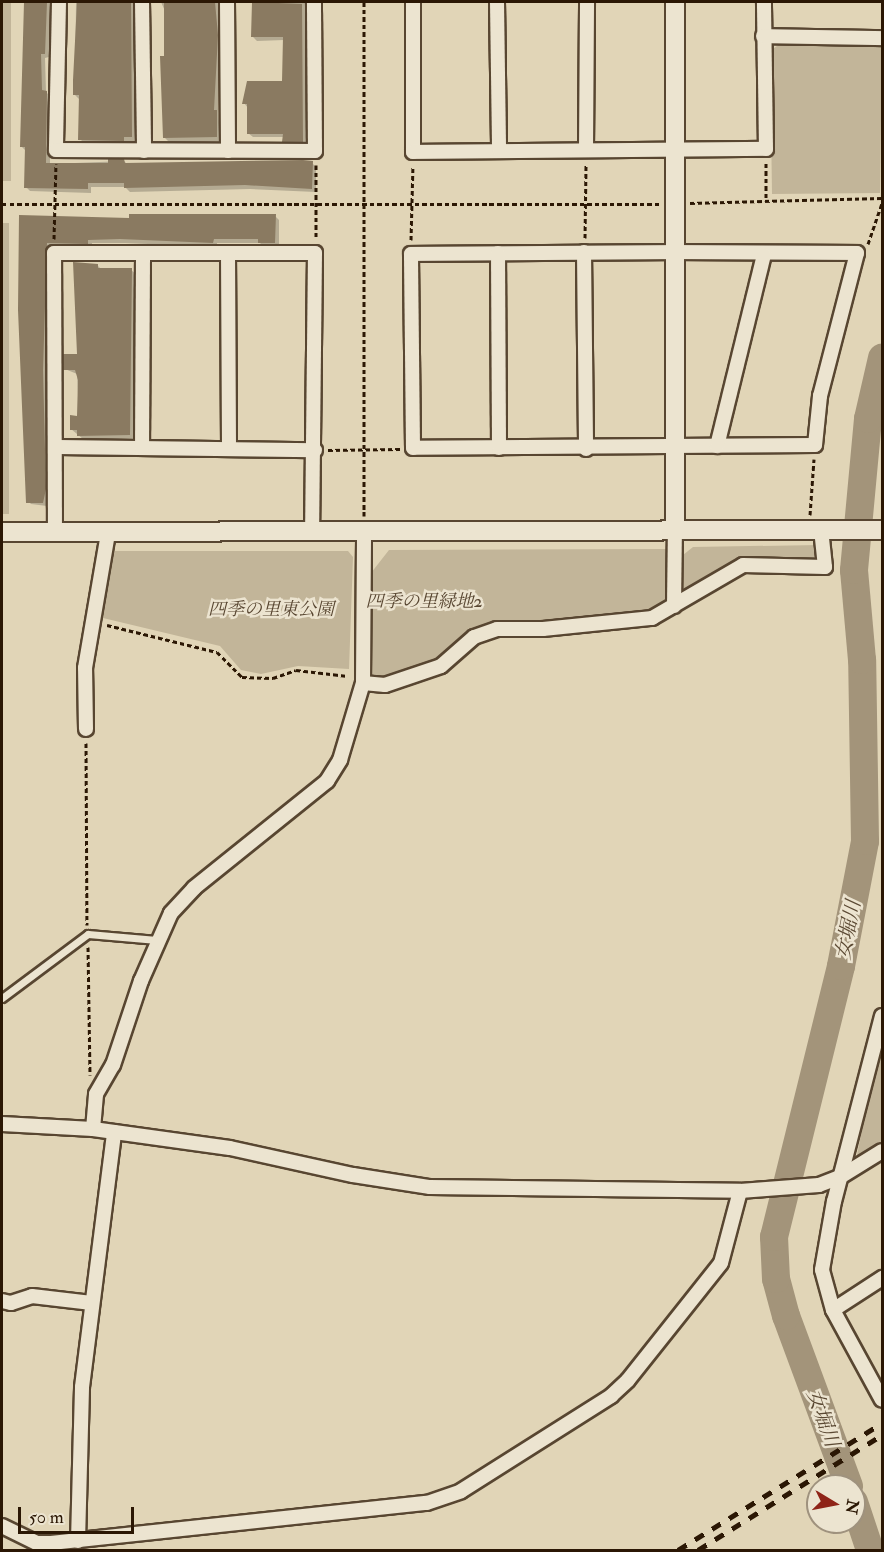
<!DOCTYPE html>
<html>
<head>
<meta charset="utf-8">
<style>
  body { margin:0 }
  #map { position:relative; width:884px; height:1552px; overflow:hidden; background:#e1d5b7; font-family:"IM FELL Double Pica","Noto Serif JP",serif }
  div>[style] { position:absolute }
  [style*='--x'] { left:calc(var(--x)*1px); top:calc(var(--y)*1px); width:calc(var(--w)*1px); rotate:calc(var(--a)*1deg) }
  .green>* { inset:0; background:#c2b599; transform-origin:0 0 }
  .shadow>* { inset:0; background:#0003 }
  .river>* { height:28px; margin:-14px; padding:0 14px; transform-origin:14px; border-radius:14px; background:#a3947a }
  .building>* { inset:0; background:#8a7a61 }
  .path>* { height:3px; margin-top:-1.5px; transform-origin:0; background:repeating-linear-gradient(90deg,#2b1704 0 4.5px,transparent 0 7.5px) }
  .roads { filter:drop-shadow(2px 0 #584631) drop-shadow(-2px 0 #584631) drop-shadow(0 2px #584631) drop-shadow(0 -2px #584631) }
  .service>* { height:7px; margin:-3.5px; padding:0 3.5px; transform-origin:3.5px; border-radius:3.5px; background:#ece4d0 }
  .minor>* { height:14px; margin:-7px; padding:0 7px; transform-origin:7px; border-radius:7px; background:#ece4d0 }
  .tertiary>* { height:18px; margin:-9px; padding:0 9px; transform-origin:9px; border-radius:9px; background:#ece4d0 }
  .rail>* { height:4.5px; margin-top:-2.25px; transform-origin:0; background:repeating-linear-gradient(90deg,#2b1704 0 10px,transparent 0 20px) }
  span { translate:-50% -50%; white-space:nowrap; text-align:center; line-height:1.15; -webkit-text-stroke:5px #ece4d0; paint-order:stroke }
  .park-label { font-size:18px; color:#584631; font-style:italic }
  .water-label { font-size:20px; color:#5b4933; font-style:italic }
  .frame { position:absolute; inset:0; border:3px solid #2b1704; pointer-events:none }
  .north { position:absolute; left:806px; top:1474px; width:60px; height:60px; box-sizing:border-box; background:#ece4d0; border:2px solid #9f927e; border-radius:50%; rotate:100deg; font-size:16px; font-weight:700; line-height:24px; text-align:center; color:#2b1704 }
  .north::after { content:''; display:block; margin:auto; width:21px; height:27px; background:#8f2418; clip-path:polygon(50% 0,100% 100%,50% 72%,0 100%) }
  .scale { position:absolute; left:18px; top:1507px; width:116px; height:27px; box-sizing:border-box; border:3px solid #2b1704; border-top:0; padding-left:8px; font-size:18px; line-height:21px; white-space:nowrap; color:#2b1704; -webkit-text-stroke:4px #ece4d0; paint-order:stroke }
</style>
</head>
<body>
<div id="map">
  <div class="green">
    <div style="left:2px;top:2px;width:9px;height:179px"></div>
    <div style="clip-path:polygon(781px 43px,882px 46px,880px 193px,772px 194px,770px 51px)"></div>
    <div style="left:9px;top:223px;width:291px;height:7px;rotate:90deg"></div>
    <div style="clip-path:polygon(819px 545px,820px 561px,737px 561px,693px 592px,682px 589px,683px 555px,693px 547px)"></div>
    <div style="clip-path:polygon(668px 549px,667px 602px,653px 613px,535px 624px,500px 622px,468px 634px,438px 660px,386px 679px,371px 675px,371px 573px,389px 550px)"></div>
    <div style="clip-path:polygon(115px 551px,348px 551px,353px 557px,349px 669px,298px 666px,261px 674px,241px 670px,220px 646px,103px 618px,98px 614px,110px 553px)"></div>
    <div style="clip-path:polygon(882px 1048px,882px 1144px,860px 1158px,857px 1155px,868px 1099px)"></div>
  </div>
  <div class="shadow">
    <div style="clip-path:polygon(25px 2px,51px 3px,49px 57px,45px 58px,46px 92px,50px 96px,50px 164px,124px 161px,128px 165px,312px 163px,316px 167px,316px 192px,250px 189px,130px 192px,125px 187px,91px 187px,91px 193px,30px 191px,26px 187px,26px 151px,21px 146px)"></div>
    <div style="clip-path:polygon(76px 2px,135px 2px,136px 141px,128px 141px,128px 145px,84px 143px,80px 139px,80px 100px,75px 95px)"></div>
    <div style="clip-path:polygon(161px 2px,220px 2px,218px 113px,221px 141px,169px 142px,165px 138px,165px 11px)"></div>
    <div style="clip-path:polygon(252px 2px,307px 2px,307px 146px,288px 146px,284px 137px,253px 137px,248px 133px,248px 108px,244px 103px,284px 82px,284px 40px,257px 41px,252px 36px)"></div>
    <div style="clip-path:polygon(275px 216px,279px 220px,279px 247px,264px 247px,260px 243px,217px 243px,217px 247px,125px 243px,92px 243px,92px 248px,51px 246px,47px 506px,31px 504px,27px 500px,20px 217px,131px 220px)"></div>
    <div style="clip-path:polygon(97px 265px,101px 269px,131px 270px,136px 274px,134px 439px,83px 439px,71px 429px,79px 417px,77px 374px,65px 369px,79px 355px)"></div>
  </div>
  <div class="river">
    <div style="--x:849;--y:1486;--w:181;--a:-110.3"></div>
    <div style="--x:786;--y:1316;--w:38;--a:-105"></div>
    <div style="--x:776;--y:1279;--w:42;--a:-92.7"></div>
    <div style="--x:774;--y:1237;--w:279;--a:-76.1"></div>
    <div style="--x:841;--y:966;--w:127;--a:-79.1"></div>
    <div style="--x:865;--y:841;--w:181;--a:-90.9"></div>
    <div style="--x:862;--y:660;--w:90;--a:-95.1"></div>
    <div style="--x:854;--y:570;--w:152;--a:-84.7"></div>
    <div style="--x:868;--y:419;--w:63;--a:-77.1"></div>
    <div style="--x:854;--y:1502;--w:51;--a:71.6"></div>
  </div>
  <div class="building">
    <div style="clip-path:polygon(24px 2px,47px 2px,45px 54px,41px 54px,42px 90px,47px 91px,46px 163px,108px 163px,108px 159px,124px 159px,125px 163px,303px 160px,313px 161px,312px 189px,245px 185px,124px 188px,124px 183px,88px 183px,88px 189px,24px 188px,25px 147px,20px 147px)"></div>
    <div style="clip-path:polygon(77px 2px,131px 2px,132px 137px,124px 137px,124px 141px,78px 140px,79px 95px,73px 95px,73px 80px)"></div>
    <div style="clip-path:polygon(164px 2px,215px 2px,218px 35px,214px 110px,217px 110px,217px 137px,163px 138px,160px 56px,164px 56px)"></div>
    <div style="clip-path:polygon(252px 2px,302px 4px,303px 142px,282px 142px,283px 134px,247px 134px,247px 104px,242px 104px,247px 81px,282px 81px,283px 37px,251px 37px)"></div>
    <div style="clip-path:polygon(129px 214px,276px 214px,275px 243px,258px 243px,258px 239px,214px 239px,213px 243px,120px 239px,88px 240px,88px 244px,47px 243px,43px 370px,46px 489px,43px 503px,26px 503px,18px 310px,19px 215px,129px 218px)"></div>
    <div style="clip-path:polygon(73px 262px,98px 264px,98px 268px,132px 268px,130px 435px,77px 436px,77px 430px,70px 430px,70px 415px,77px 416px,78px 380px,75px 370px,63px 370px,63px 354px,77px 354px)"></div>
  </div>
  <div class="path">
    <div style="--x:364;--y:2;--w:514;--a:90"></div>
    <div style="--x:766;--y:163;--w:38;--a:90"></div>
    <div style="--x:316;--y:165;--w:74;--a:90"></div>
    <div style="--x:690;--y:203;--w:192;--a:-1.5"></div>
    <div style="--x:2;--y:204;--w:658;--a:0"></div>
    <div style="--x:585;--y:238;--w:74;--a:-89.2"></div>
    <div style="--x:54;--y:239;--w:75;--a:-88.5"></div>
    <div style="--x:411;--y:240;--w:74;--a:-88.5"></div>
    <div style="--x:868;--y:244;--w:43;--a:-71.1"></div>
    <div style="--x:328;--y:450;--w:72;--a:-0.8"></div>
    <div style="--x:810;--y:515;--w:56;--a:-85.9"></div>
    <div style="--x:107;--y:625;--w:113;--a:13.8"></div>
    <div style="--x:217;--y:652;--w:35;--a:45"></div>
    <div style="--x:242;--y:677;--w:31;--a:2"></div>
    <div style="--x:273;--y:678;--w:24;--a:-19"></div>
    <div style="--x:296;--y:670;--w:52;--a:6.6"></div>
    <div style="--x:86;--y:743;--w:182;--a:89.7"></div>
    <div style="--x:88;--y:947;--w:128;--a:89.1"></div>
    <div style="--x:781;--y:1550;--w:8;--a:0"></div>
  </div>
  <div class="roads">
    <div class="service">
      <div style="--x:2;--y:998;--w:107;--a:-36.7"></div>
      <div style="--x:88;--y:934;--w:69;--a:5"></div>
    </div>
    <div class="minor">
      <div style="--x:59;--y:2;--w:148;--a:91.2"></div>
      <div style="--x:56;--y:150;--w:259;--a:0.2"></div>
      <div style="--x:315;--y:151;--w:149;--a:-90.4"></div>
      <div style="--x:142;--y:2;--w:149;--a:89.2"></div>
      <div style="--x:227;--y:2;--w:149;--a:89.6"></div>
      <div style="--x:413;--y:2;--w:150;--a:90"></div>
      <div style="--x:413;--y:152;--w:353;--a:-0.5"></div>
      <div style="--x:766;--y:149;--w:147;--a:-90.8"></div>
      <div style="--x:497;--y:2;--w:148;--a:89.2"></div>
      <div style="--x:763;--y:36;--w:119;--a:1"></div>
      <div style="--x:586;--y:150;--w:148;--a:-89.6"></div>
      <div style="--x:584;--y:252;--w:197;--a:89.4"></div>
      <div style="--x:676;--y:252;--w:181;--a:0.3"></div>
      <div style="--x:857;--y:253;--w:148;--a:104.5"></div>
      <div style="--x:820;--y:396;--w:49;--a:95.8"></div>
      <div style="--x:815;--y:445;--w:402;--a:179.6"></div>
      <div style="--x:413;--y:448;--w:194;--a:-90.6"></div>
      <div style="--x:411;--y:254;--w:265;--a:-0.4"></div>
      <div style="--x:228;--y:253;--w:196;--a:89.7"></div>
      <div style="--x:498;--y:253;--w:195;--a:89.7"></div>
      <div style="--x:717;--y:446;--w:197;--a:-76.2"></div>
      <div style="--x:58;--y:447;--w:257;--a:0.7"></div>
      <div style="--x:142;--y:448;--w:195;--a:-89.7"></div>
      <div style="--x:55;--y:532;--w:279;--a:-90.2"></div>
      <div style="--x:54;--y:253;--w:261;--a:0"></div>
      <div style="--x:315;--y:253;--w:278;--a:90.6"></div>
      <div style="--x:674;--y:606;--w:78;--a:-89.3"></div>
      <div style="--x:363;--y:683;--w:22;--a:5"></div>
      <div style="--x:385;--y:685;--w:59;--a:-18.7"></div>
      <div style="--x:441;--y:666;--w:44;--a:-41.3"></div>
      <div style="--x:474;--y:637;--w:24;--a:-19"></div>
      <div style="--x:497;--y:629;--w:46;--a:0"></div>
      <div style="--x:543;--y:629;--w:110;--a:-5.8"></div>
      <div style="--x:652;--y:618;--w:105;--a:-30.2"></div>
      <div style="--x:743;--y:565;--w:82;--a:1.4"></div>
      <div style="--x:825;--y:567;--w:36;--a:-96"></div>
      <div style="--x:86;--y:729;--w:61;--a:-90.9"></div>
      <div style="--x:85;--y:668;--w:137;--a:-80.3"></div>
      <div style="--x:882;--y:1016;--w:191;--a:104.5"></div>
      <div style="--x:834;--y:1201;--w:70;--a:99.9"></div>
      <div style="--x:822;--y:1270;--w:41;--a:74.6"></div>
      <div style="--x:833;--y:1310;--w:102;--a:61.4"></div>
      <div style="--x:2;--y:1124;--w:91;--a:3.1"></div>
      <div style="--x:93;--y:1129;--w:138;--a:7.9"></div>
      <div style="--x:230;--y:1148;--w:126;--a:12.4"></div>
      <div style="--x:353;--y:1175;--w:78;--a:8.9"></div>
      <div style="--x:430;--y:1187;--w:310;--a:0.7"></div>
      <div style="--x:740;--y:1191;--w:79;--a:-4.3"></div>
      <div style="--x:819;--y:1185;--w:22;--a:-21"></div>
      <div style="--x:840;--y:1177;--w:49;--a:-31.8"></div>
      <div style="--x:93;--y:1129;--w:35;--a:-85"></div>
      <div style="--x:96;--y:1094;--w:34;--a:-60"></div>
      <div style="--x:113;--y:1065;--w:89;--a:-71.6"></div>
      <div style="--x:141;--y:981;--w:74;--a:-66.2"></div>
      <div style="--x:171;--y:913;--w:34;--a:-47"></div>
      <div style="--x:194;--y:888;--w:171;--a:-38.8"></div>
      <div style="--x:327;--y:781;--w:25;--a:-58"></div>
      <div style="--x:340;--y:760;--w:80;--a:-73.4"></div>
      <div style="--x:363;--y:683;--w:151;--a:-89.6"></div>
      <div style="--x:2;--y:1301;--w:9;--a:13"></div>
      <div style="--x:11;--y:1303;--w:22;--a:-18"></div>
      <div style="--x:32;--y:1296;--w:60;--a:6.7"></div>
      <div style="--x:833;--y:1310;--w:59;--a:-33.1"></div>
      <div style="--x:2;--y:1526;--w:39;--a:26"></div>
      <div style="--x:37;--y:1543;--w:14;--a:0"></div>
      <div style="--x:51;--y:1543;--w:378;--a:-6.1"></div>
      <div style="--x:427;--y:1503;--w:36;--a:-19"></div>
      <div style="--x:461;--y:1491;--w:178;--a:-32.3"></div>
      <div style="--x:611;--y:1396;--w:23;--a:-43"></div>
      <div style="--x:628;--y:1380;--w:149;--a:-51.5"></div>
      <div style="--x:721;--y:1263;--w:74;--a:-75.2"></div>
      <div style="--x:78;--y:1541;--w:154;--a:-88.5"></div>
      <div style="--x:82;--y:1387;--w:257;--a:-82.8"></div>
    </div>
    <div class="tertiary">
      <div style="--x:675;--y:2;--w:526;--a:90"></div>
      <div style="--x:2;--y:532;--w:880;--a:-0.13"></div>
    </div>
  </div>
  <div class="rail">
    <div style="--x:678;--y:1550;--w:240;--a:-31.9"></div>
    <div style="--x:698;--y:1550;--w:217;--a:-32"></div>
  </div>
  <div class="park-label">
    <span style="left:424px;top:602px">四季の里緑地2</span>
    <span style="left:271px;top:610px">四季の里東公園</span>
  </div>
  <div class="water-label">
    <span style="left:848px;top:930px;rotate:-79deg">女堀川</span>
    <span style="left:823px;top:1418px;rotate:70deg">女堀川</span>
  </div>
  <div class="frame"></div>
  <div class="north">N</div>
  <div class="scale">50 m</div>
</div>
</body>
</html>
